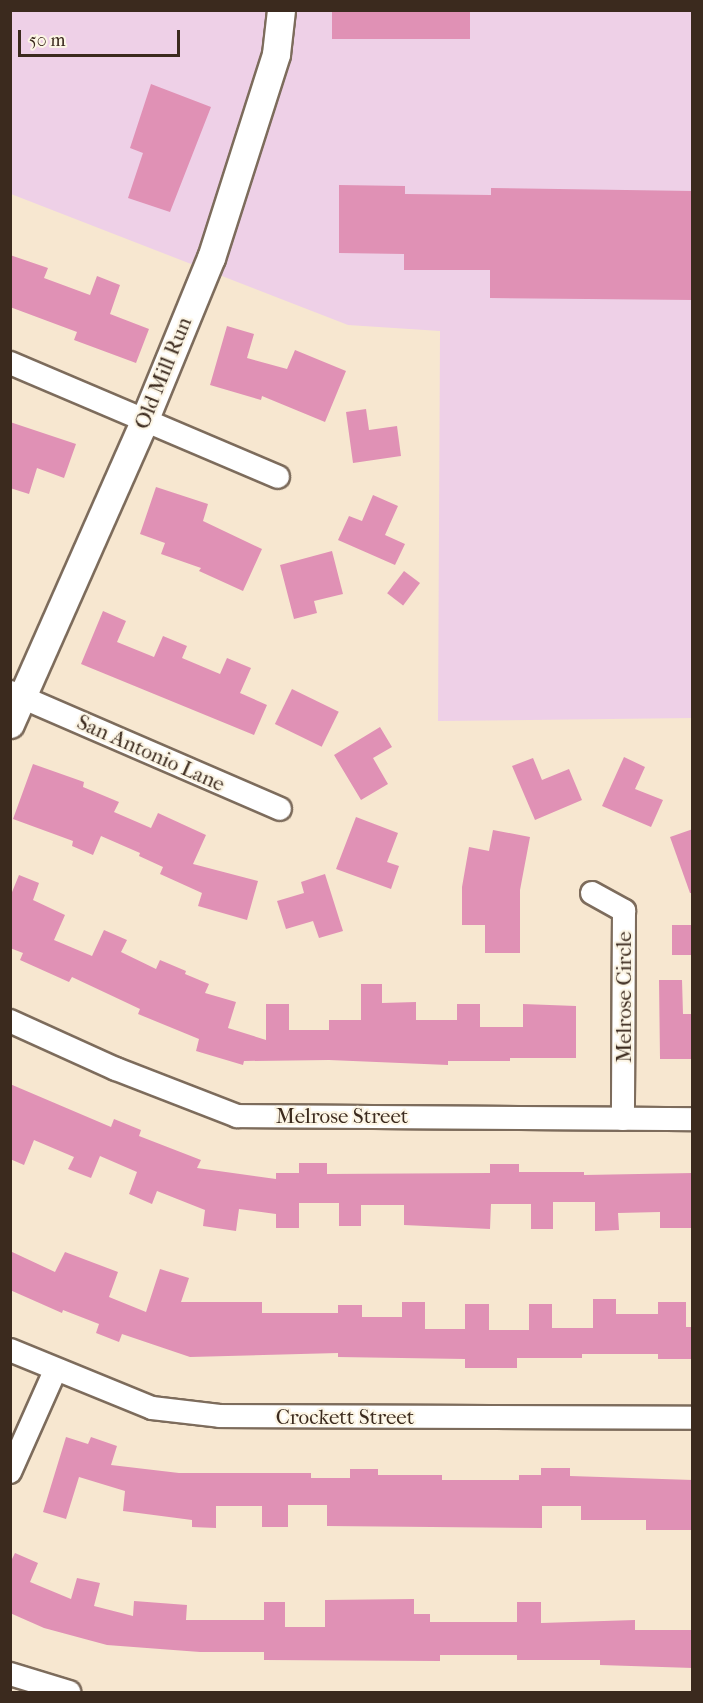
<!DOCTYPE html>
<html>
<head>
<meta charset="utf-8">
<style>
  body { margin:0 }
  #map { position:relative; width:703px; height:1703px; overflow:hidden; background:#f7e7d0; font-family:"IM FELL French Canon",serif }
  div>[style] { position:absolute }
  [style*='--x'] { left:calc(var(--x)*1px); top:calc(var(--y)*1px); width:calc(var(--w)*1px); rotate:calc(var(--a)*1deg) }
  .built>* { inset:0; background:#eed0e7 }
  .building>* { inset:0; background:#e091b5; transform-origin:0 0 }
  .roads { filter:drop-shadow(2px 0 #7d6c5c) drop-shadow(-2px 0 #7d6c5c) drop-shadow(0 2px #7d6c5c) drop-shadow(0 -2px #7d6c5c) }
  .minor>* { height:22px; margin:-11px; padding:0 11px; transform-origin:11px; border-radius:11px; background:#fff }
  .tertiary>* { height:27px; margin:-13.5px; padding:0 13.5px; transform-origin:13.5px; border-radius:13.5px; background:#fff }
  span { translate:-50% -50%; white-space:nowrap; text-align:center; line-height:1.15; -webkit-text-stroke:4.5px #fcf5e5; paint-order:stroke }
  .street-label { font-size:21px; color:#3b2a1e }
  .frame { position:absolute; inset:0; border:12px solid #3b2a1e; pointer-events:none }
  .scale { position:absolute; left:18px; top:30px; width:162px; height:27px; box-sizing:border-box; border:3px solid #3b2a1e; border-top:0; padding-left:8px; font-size:18px; line-height:21px; white-space:nowrap; color:#3b2a1e; -webkit-text-stroke:4px #fcf5e5; paint-order:stroke }
</style>
</head>
<body>
<div id="map">
  <div class="built">
    <div style="clip-path:polygon(10px 11px,692px 11px,692px 718px,438px 721px,440px 331px,348px 325px,11px 194px)"></div>
  </div>
  <div class="building">
    <div style="left:332px;top:10px;width:138px;height:29px"></div>
    <div style="clip-path:polygon(151px 84px,211px 107px,170px 212px,128px 198px,143px 153px,130px 148px)"></div>
    <div style="clip-path:polygon(339px 185px,405px 186px,405px 194px,491px 195px,491px 188px,693px 191px,693px 300px,490px 298px,490px 270px,404px 270px,404px 254px,339px 253px)"></div>
    <div style="clip-path:polygon(10px 255px,48px 268px,44px 278px,90px 295px,97px 276px,120px 285px,110px 314px,149px 329px,136px 363px,74px 340px,77px 332px,10px 307px)"></div>
    <div style="clip-path:polygon(227px 326px,254px 334px,247px 358px,287px 369px,295px 350px,346px 371px,325px 422px,262px 396px,261px 400px,210px 385px)"></div>
    <div style="clip-path:polygon(366px 409px,369px 430px,397px 426px,401px 456px,353px 463px,346px 412px)"></div>
    <div style="clip-path:polygon(10px 422px,76px 444px,64px 478px,37px 468px,29px 494px,10px 488px)"></div>
    <div style="clip-path:polygon(156px 487px,208px 504px,203px 521px,262px 549px,243px 591px,199px 571px,201px 568px,161px 554px,165px 543px,140px 534px)"></div>
    <div style="clip-path:polygon(373px 495px,398px 506px,385px 535px,405px 544px,395px 565px,338px 540px,349px 516px,362px 521px)"></div>
    <div style="clip-path:polygon(332px 551px,343px 594px,314px 601px,317px 613px,294px 619px,280px 565px)"></div>
    <div style="left:404px;top:571px;width:20px;height:28px;rotate:37deg"></div>
    <div style="clip-path:polygon(103px 611px,126px 621px,117px 642px,154px 657px,163px 636px,187px 646px,182px 658px,220px 674px,227px 658px,251px 668px,240px 693px,267px 705px,254px 735px,81px 664px)"></div>
    <div style="left:292px;top:689px;width:52px;height:39px;rotate:26deg"></div>
    <div style="clip-path:polygon(380px 727px,392px 747px,373px 758px,388px 784px,361px 800px,334px 755px)"></div>
    <div style="clip-path:polygon(624px 757px,645px 767px,635px 789px,663px 800px,651px 827px,602px 806px)"></div>
    <div style="clip-path:polygon(533px 758px,542px 780px,569px 769px,582px 800px,535px 820px,512px 766px)"></div>
    <div style="clip-path:polygon(33px 764px,84px 782px,83px 787px,119px 802px,114px 812px,151px 828px,158px 813px,206px 835px,193px 864px,258px 881px,247px 920px,198px 906px,202px 893px,160px 874px,163px 867px,139px 856px,140px 853px,101px 836px,93px 855px,72px 846px,73px 841px,13px 819px)"></div>
    <div style="clip-path:polygon(356px 817px,398px 833px,387px 862px,399px 866px,391px 889px,336px 869px)"></div>
    <div style="clip-path:polygon(693px 829px,693px 893px,690px 893px,670px 837px)"></div>
    <div style="clip-path:polygon(493px 830px,530px 837px,520px 890px,520px 953px,485px 953px,485px 925px,462px 925px,462px 887px,469px 847px,489px 851px)"></div>
    <div style="clip-path:polygon(325px 874px,343px 931px,319px 938px,313px 921px,286px 929px,277px 901px,304px 893px,301px 882px)"></div>
    <div style="clip-path:polygon(19px 875px,39px 883px,33px 900px,65px 915px,54px 940px,92px 956px,104px 930px,127px 940px,121px 952px,156px 969px,160px 960px,186px 971px,185px 974px,209px 984px,205px 993px,236px 1002px,228px 1028px,266px 1040px,266px 1004px,289px 1004px,289px 1030px,329px 1030px,329px 1020px,361px 1020px,361px 984px,382px 984px,382px 1003px,416px 1002px,416px 1020px,457px 1020px,457px 1004px,480px 1004px,480px 1027px,523px 1027px,523px 1004px,576px 1006px,576px 1058px,510px 1058px,510px 1061px,448px 1061px,448px 1065px,329px 1060px,244px 1061px,243px 1065px,196px 1051px,199px 1039px,138px 1014px,140px 1009px,72px 977px,69px 982px,20px 960px,23px 953px,10px 948px,10px 897px)"></div>
    <div style="left:672px;top:925px;width:21px;height:30px"></div>
    <div style="clip-path:polygon(659px 980px,682px 980px,683px 1014px,693px 1014px,693px 1059px,660px 1059px)"></div>
    <div style="clip-path:polygon(10px 1084px,111px 1127px,114px 1119px,141px 1130px,139px 1136px,201px 1160px,197px 1168px,276px 1179px,276px 1173px,299px 1173px,299px 1163px,327px 1163px,327px 1174px,490px 1173px,490px 1164px,519px 1164px,519px 1172px,584px 1172px,584px 1175px,693px 1173px,693px 1228px,660px 1228px,660px 1212px,618px 1213px,619px 1230px,595px 1231px,595px 1202px,553px 1202px,553px 1229px,531px 1229px,531px 1204px,491px 1204px,490px 1229px,404px 1225px,404px 1205px,361px 1205px,361px 1226px,339px 1226px,339px 1203px,299px 1203px,299px 1228px,276px 1228px,276px 1214px,239px 1209px,236px 1231px,203px 1226px,205px 1210px,157px 1191px,152px 1204px,129px 1194px,137px 1172px,100px 1156px,91px 1178px,68px 1169px,74px 1157px,34px 1140px,24px 1165px,10px 1159px)"></div>
    <div style="clip-path:polygon(10px 1251px,55px 1272px,65px 1252px,118px 1272px,109px 1297px,146px 1312px,160px 1269px,189px 1278px,181px 1302px,262px 1302px,262px 1313px,338px 1313px,338px 1305px,362px 1305px,362px 1317px,402px 1317px,402px 1302px,425px 1302px,425px 1329px,465px 1329px,465px 1304px,489px 1304px,489px 1330px,529px 1330px,529px 1304px,552px 1304px,552px 1328px,593px 1328px,593px 1299px,616px 1299px,616px 1314px,658px 1314px,658px 1302px,686px 1302px,686px 1327px,693px 1327px,693px 1359px,658px 1359px,658px 1354px,582px 1354px,582px 1358px,517px 1358px,517px 1368px,465px 1368px,465px 1359px,338px 1357px,338px 1353px,190px 1357px,122px 1334px,119px 1342px,96px 1333px,99px 1324px,63px 1310px,62px 1313px,10px 1290px)"></div>
    <div style="clip-path:polygon(66px 1437px,88px 1444px,91px 1437px,117px 1446px,111px 1465px,179px 1473px,311px 1473px,311px 1478px,350px 1478px,350px 1469px,378px 1469px,378px 1475px,442px 1475px,442px 1480px,519px 1480px,519px 1475px,541px 1475px,541px 1468px,570px 1468px,570px 1476px,693px 1480px,693px 1530px,646px 1530px,646px 1520px,581px 1520px,581px 1506px,542px 1506px,542px 1528px,327px 1526px,327px 1505px,288px 1505px,288px 1527px,262px 1527px,262px 1506px,216px 1506px,216px 1528px,192px 1527px,192px 1520px,123px 1511px,125px 1491px,79px 1477px,66px 1519px,43px 1512px)"></div>
    <div style="clip-path:polygon(15px 1553px,38px 1563px,30px 1582px,71px 1599px,77px 1578px,100px 1583px,94px 1606px,133px 1616px,134px 1601px,187px 1605px,186px 1620px,264px 1620px,264px 1602px,285px 1602px,285px 1627px,325px 1627px,325px 1600px,414px 1599px,414px 1614px,430px 1614px,430px 1622px,517px 1622px,517px 1602px,541px 1602px,541px 1623px,635px 1620px,635px 1630px,693px 1630px,693px 1668px,600px 1665px,600px 1660px,517px 1660px,517px 1655px,440px 1655px,440px 1661px,264px 1660px,264px 1652px,200px 1652px,107px 1645px,44px 1628px,10px 1613px,10px 1563px)"></div>
  </div>
  <div class="roads">
    <div class="minor">
      <div style="--x:10;--y:363;--w:291;--a:23"></div>
      <div style="--x:10;--y:692;--w:294;--a:23.4"></div>
      <div style="--x:592;--y:893;--w:37;--a:29"></div>
      <div style="--x:624;--y:911;--w:208;--a:90.3"></div>
      <div style="--x:10;--y:1021;--w:116;--a:24.4"></div>
      <div style="--x:116;--y:1069;--w:130;--a:21.2"></div>
      <div style="--x:237;--y:1116;--w:455;--a:0.4"></div>
      <div style="--x:10;--y:1350;--w:153;--a:22.2"></div>
      <div style="--x:152;--y:1408;--w:68;--a:6.7"></div>
      <div style="--x:220;--y:1416;--w:472;--a:0.2"></div>
      <div style="--x:10;--y:1472;--w:111;--a:-66"></div>
      <div style="--x:10;--y:1674;--w:62;--a:17"></div>
    </div>
    <div class="tertiary">
      <div style="--x:10;--y:724;--w:331;--a:-66.1"></div>
      <div style="--x:144;--y:421;--w:176;--a:-67.7"></div>
      <div style="--x:211;--y:258;--w:214;--a:-72.3"></div>
      <div style="--x:276;--y:54;--w:44;--a:-83.5"></div>
    </div>
  </div>
  <div class="street-label">
    <span style="left:163px;top:373px;rotate:-68deg">Old Mill Run</span>
    <span style="left:151px;top:753px;rotate:24deg">San Antonio Lane</span>
    <span style="left:624px;top:997px;rotate:-90deg">Melrose Circle</span>
    <span style="left:342px;top:1116px">Melrose Street</span>
    <span style="left:345px;top:1417px">Crockett Street</span>
  </div>
  <div class="frame"></div>
  <div class="scale">50 m</div>
</div>
</body>
</html>
